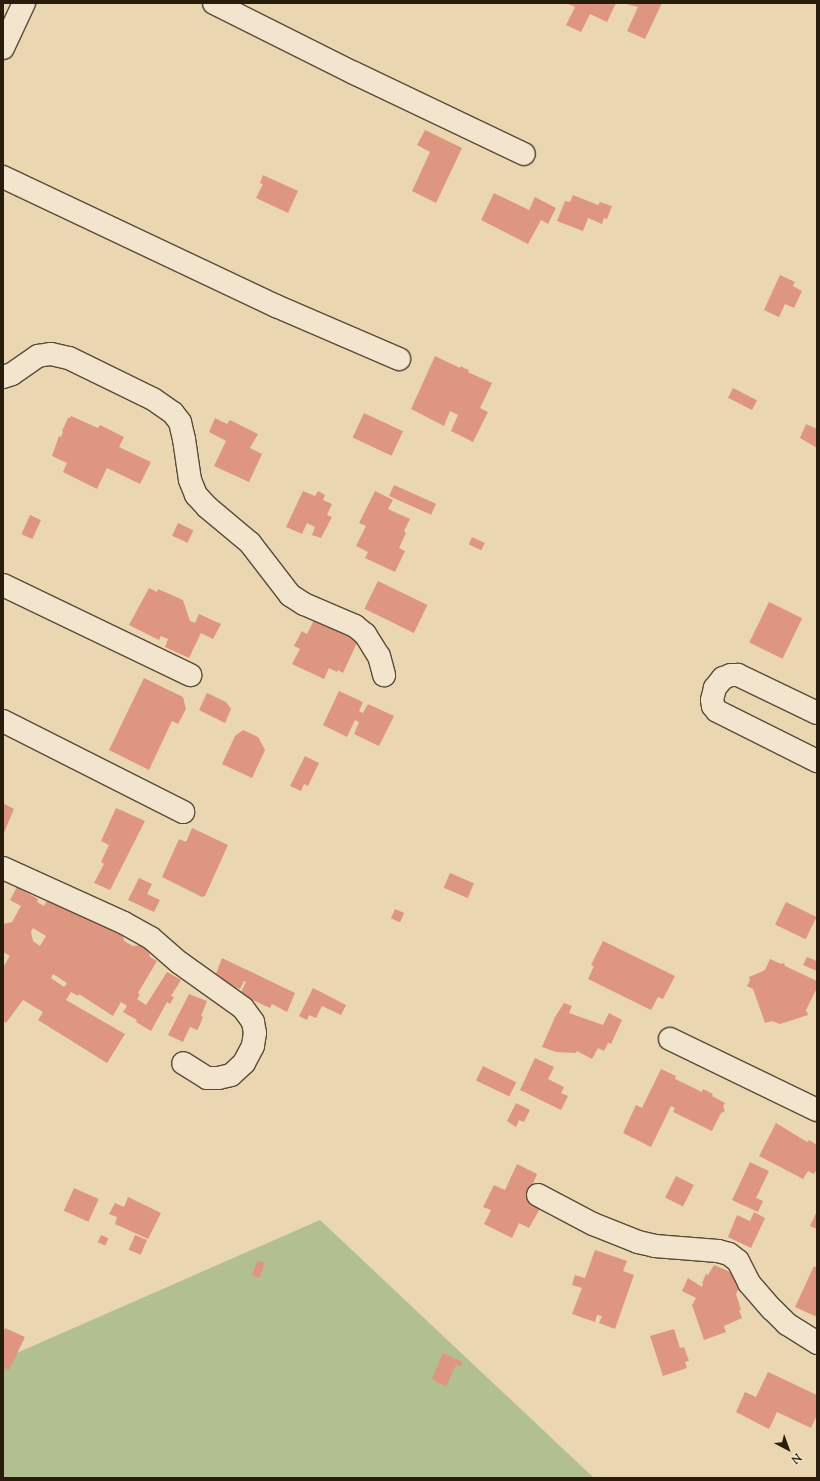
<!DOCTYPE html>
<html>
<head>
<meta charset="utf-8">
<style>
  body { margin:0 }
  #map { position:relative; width:820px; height:1481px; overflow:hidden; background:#ebd6b2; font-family:"Sorts Mill Goudy",serif }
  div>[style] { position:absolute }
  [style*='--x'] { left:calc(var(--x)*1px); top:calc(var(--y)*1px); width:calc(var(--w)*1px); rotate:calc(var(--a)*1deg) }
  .green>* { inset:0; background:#b1bf91 }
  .building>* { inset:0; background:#de9681; transform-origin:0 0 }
  .roads { filter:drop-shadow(1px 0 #594b36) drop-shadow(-1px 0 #594b36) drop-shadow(0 1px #594b36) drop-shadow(0 -1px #594b36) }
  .minor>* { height:22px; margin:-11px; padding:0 11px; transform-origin:11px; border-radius:11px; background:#f2e4cd }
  span { translate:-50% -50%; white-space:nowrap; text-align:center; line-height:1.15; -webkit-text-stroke:3.5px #f2e4cd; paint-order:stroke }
  .frame { position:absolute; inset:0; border:4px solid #281d0d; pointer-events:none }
  .north { position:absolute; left:768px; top:1429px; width:40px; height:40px; -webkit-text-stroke:3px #f2e4cd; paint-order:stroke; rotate:139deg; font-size:11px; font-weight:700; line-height:16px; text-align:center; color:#281d0d }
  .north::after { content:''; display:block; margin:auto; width:14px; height:18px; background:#281d0d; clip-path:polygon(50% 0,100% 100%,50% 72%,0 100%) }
</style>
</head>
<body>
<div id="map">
  <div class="green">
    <div style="clip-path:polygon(320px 1220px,594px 1478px,3px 1478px,3px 1359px)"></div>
  </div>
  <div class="building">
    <div style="clip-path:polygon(566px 3px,616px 3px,607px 22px,590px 14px,581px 32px,566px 25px,575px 7px)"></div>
    <div style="clip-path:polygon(623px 3px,662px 3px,645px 39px,627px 31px,638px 7px)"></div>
    <div style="clip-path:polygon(425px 130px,462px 148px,436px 203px,412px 191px,430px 152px,417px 145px)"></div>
    <div style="clip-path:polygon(263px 175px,298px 191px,288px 213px,256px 198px,263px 184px,260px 183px)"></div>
    <div style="clip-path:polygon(494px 193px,529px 210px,535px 197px,556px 208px,548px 224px,541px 220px,528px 244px,481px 220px)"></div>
    <div style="clip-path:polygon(573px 195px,598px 205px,600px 202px,612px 206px,607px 219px,604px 218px,602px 224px,588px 218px,583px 231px,557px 221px,565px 201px,570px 202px)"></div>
    <div style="clip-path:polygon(780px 275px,795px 282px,793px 286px,802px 291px,794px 308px,785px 304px,779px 317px,764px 310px)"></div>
    <div style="clip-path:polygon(435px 356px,460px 368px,461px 366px,464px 368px,469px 370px,468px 372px,492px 383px,480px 408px,488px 412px,473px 442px,451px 431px,458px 415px,450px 411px,444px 426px,411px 409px)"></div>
    <div style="left:733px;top:388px;width:27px;height:11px;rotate:27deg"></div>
    <div style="left:364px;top:413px;width:43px;height:27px;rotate:25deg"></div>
    <div style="clip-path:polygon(71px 416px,98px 428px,100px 425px,124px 437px,119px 447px,151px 462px,140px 484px,107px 468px,97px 489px,63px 472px,67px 463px,52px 456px,59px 436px,61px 437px,63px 432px,62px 431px,68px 418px,70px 418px)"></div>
    <div style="clip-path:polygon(215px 418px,227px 424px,230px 420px,258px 434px,250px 448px,262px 454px,249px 482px,214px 466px,226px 441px,209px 432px)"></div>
    <div style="clip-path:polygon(806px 424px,817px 429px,817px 448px,800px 438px)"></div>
    <div style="left:394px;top:485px;width:46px;height:12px;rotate:24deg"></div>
    <div style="clip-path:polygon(303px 491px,315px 496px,318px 491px,325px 495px,323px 500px,332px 504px,327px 515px,332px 517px,321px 538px,312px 535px,315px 527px,307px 523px,302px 534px,286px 527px)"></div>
    <div style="clip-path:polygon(375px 491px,393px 500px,388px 509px,410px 519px,404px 531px,406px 533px,399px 548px,405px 551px,395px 572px,365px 558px,368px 552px,356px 546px,366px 526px,359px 523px)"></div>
    <div style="left:30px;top:515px;width:12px;height:21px;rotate:24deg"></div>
    <div style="left:178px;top:523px;width:17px;height:14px;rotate:25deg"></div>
    <div style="left:472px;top:537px;width:14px;height:8px;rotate:25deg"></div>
    <div style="left:378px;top:581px;width:55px;height:31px;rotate:26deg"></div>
    <div style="clip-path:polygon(149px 588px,157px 592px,158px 589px,183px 600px,190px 621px,195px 623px,199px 614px,221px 624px,213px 639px,201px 633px,189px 658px,165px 647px,168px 639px,161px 636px,159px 640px,129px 625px)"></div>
    <div style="left:769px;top:602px;width:37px;height:45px;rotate:26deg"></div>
    <div style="clip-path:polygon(314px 620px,333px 629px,337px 623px,361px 634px,343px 673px,338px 670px,337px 672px,329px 668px,324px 679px,292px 664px,300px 649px,294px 646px,302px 631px,307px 634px)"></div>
    <div style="clip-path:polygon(144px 678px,183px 697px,186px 709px,178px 724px,172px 721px,149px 770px,109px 750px)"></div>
    <div style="clip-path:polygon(339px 691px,363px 702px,359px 711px,363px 713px,368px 704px,394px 716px,379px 746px,354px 734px,359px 722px,355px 720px,347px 737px,323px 725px)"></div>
    <div style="clip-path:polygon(207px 693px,226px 702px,231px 709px,225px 723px,199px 710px)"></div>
    <div style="clip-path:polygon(243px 730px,258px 737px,265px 750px,252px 778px,222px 764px,235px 736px)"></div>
    <div style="clip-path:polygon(305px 756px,319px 763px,308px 786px,304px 784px,301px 791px,290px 786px)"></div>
    <div style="clip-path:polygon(3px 803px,14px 809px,3px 835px)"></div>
    <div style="clip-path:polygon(116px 808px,145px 821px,110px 890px,94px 883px,104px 864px,101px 862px,109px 845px,101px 841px)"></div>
    <div style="clip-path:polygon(192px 828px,228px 845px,205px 896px,202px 897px,162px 877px,179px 839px,186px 842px)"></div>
    <div style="left:450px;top:873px;width:26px;height:16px;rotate:23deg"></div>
    <div style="clip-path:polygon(139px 878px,152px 884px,147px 894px,160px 900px,154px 912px,128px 900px)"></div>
    <div style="clip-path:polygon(evenodd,17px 887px,38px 899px,37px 902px,44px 906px,50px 896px,122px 932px,124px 941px,133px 946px,142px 945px,148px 949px,150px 957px,157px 961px,138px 993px,140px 995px,137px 999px,146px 1005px,167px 972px,181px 980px,171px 996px,174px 997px,170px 1004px,167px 1002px,151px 1031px,136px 1022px,137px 1020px,123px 1012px,127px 1006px,121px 1002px,113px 1016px,79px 994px,78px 996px,71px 992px,66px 1000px,125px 1034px,107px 1063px,38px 1020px,43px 1012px,23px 1000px,6px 1023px,3px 1021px,3px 967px,10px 956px,3px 952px,3px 924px,12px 922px,21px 906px,10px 900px,17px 887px,33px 928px,46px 936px,40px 946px,33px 941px,31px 932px,33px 928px,17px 887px,53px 974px,67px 983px,64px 987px,51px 978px,53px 974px)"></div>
    <div style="left:786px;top:902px;width:34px;height:25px;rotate:26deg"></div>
    <div style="left:395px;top:909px;width:10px;height:10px;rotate:24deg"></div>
    <div style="clip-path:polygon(603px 941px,675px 976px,663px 999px,658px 997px,651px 1010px,588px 979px,594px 966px,591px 965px)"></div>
    <div style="clip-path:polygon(807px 957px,817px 961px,817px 971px,803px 965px)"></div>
    <div style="clip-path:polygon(222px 958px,295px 993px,287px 1012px,272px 1004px,270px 1008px,240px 994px,246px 982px,244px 981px,240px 989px,214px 979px)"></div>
    <div style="clip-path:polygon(770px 959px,781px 964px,784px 963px,785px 966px,817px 981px,817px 988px,806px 1010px,808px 1015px,780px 1024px,772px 1021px,765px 1023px,753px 989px,747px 986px,750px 980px,749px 977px,765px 970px)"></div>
    <div style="clip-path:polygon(313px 988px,346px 1005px,341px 1015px,322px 1006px,316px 1018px,309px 1015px,307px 1020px,299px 1016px)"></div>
    <div style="clip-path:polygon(189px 994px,207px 1001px,201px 1016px,203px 1017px,199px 1027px,197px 1030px,190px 1027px,183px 1042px,168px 1035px)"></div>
    <div style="clip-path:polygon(564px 1003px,572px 1006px,569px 1013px,603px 1025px,609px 1013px,622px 1020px,611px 1044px,608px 1043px,604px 1051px,598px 1048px,592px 1059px,577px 1051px,576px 1053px,556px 1052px,542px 1047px,555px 1017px)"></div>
    <div style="clip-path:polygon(535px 1058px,554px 1067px,548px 1079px,564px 1087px,561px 1093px,568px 1096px,561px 1110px,520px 1090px)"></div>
    <div style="left:483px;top:1066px;width:37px;height:16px;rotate:26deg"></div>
    <div style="clip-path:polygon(661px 1069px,676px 1076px,675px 1079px,702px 1092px,703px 1089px,713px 1094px,712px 1096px,725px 1103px,723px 1107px,725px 1111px,721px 1113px,712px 1131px,673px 1112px,675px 1108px,671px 1106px,651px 1147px,623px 1133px,636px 1105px,642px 1108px)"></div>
    <div style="clip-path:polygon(516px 1103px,530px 1110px,524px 1122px,519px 1120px,516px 1127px,507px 1121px)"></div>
    <div style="clip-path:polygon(776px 1123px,807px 1142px,809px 1140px,817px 1145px,817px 1169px,814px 1174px,808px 1171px,803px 1179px,759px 1156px)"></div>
    <div style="clip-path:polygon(750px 1162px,769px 1171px,756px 1198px,763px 1201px,758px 1212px,732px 1200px)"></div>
    <div style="clip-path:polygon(517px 1164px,537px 1174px,527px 1198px,542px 1205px,529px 1228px,519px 1223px,512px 1238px,484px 1224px,491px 1210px,483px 1207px,494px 1185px,505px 1190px)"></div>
    <div style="left:676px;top:1176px;width:20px;height:24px;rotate:27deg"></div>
    <div style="left:74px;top:1188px;width:27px;height:25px;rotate:24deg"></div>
    <div style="clip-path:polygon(128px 1197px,161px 1213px,148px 1239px,115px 1224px,117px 1217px,109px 1214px,115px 1203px,124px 1207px)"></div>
    <div style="clip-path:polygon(817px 1211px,817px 1229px,810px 1226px)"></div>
    <div style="clip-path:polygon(754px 1212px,765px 1218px,751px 1248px,728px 1237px,737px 1215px,750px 1221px)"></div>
    <div style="left:101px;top:1235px;width:8px;height:8px;rotate:23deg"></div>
    <div style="left:135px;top:1235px;width:13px;height:16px;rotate:23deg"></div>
    <div style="clip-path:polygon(595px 1250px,627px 1261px,623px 1271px,634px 1275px,615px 1329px,599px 1323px,602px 1316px,597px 1315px,595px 1322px,572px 1314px,582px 1288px,572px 1285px,575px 1275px,585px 1278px)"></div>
    <div style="left:258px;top:1260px;width:8px;height:16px;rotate:23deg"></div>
    <div style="clip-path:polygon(714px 1265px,744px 1278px,736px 1294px,741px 1310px,739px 1310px,742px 1318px,724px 1326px,726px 1332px,704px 1340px,692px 1305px,696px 1298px,682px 1291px,688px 1278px,702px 1287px,703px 1284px,702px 1283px,706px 1274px,708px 1275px)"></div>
    <div style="clip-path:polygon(814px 1266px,817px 1268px,817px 1317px,795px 1307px)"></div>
    <div style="clip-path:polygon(5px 1328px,25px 1337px,9px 1370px,3px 1367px,3px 1333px)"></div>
    <div style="clip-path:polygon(674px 1329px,680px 1348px,684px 1347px,689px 1361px,685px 1362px,687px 1368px,663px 1376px,650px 1336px)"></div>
    <div style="clip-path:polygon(443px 1353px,463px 1362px,461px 1366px,456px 1365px,446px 1387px,432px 1379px)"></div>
    <div style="clip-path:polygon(768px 1372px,817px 1395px,817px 1415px,811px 1428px,777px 1412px,769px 1429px,736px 1412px,745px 1392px,756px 1397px)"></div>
  </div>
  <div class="roads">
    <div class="minor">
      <div style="--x:214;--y:3;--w:157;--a:26.6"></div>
      <div style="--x:354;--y:73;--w:188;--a:25.5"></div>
      <div style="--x:3;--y:48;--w:50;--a:-65"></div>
      <div style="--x:3;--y:177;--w:302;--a:25.3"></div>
      <div style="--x:276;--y:306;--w:134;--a:23.3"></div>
      <div style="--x:3;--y:377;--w:9;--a:-18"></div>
      <div style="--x:12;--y:374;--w:32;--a:-35"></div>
      <div style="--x:38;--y:356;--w:13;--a:-9"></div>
      <div style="--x:51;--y:354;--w:18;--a:13"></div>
      <div style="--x:69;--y:358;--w:93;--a:26"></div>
      <div style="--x:153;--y:399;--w:24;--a:35"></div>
      <div style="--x:173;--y:413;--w:11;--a:52"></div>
      <div style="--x:180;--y:422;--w:17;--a:77"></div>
      <div style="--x:184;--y:439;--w:41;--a:81.7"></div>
      <div style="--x:190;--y:480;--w:16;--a:68"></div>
      <div style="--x:196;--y:495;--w:16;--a:47"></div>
      <div style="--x:207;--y:507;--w:56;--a:39.9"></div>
      <div style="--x:250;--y:543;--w:66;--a:52.4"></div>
      <div style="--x:290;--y:595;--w:17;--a:33"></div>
      <div style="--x:304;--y:604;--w:56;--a:23.3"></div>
      <div style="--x:355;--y:626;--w:13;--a:39"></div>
      <div style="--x:365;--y:634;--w:26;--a:58"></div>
      <div style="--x:379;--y:656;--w:20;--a:75"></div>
      <div style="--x:3;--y:585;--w:208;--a:25.7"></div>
      <div style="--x:817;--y:713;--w:88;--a:-154.3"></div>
      <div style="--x:738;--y:675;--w:7;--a:180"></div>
      <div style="--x:731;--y:675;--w:9;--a:159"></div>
      <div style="--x:723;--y:678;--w:13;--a:129"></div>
      <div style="--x:715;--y:688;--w:12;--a:104"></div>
      <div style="--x:712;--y:700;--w:6;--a:81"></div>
      <div style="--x:713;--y:706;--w:6;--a:51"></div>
      <div style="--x:717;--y:711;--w:112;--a:26.6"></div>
      <div style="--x:3;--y:721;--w:202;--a:26.8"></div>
      <div style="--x:3;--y:868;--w:133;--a:24.4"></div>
      <div style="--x:124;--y:923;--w:31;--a:29"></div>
      <div style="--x:151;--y:938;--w:38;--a:41"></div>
      <div style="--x:180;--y:963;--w:77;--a:35.5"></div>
      <div style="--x:243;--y:1008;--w:17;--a:54"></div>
      <div style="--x:253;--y:1022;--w:11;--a:80"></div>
      <div style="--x:255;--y:1033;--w:13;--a:99"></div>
      <div style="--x:253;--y:1046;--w:19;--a:118"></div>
      <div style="--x:244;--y:1063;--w:18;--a:137"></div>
      <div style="--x:231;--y:1075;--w:13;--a:167"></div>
      <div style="--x:218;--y:1078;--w:11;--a:180"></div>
      <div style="--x:207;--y:1078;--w:28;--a:-148"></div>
      <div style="--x:670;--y:1039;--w:163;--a:25.8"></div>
      <div style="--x:538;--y:1195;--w:62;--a:27.8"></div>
      <div style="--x:593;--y:1224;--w:48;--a:21.8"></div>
      <div style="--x:638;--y:1242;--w:17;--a:13"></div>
      <div style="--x:655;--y:1246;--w:63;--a:4.5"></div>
      <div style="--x:718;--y:1251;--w:11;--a:15"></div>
      <div style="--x:729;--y:1254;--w:11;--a:38"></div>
      <div style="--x:738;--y:1261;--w:25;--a:63"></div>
      <div style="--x:749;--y:1283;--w:35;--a:49"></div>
      <div style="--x:772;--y:1309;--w:21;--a:45"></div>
      <div style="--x:787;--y:1324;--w:36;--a:32"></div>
    </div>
  </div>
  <div class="frame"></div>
  <div class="north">N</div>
</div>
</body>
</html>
